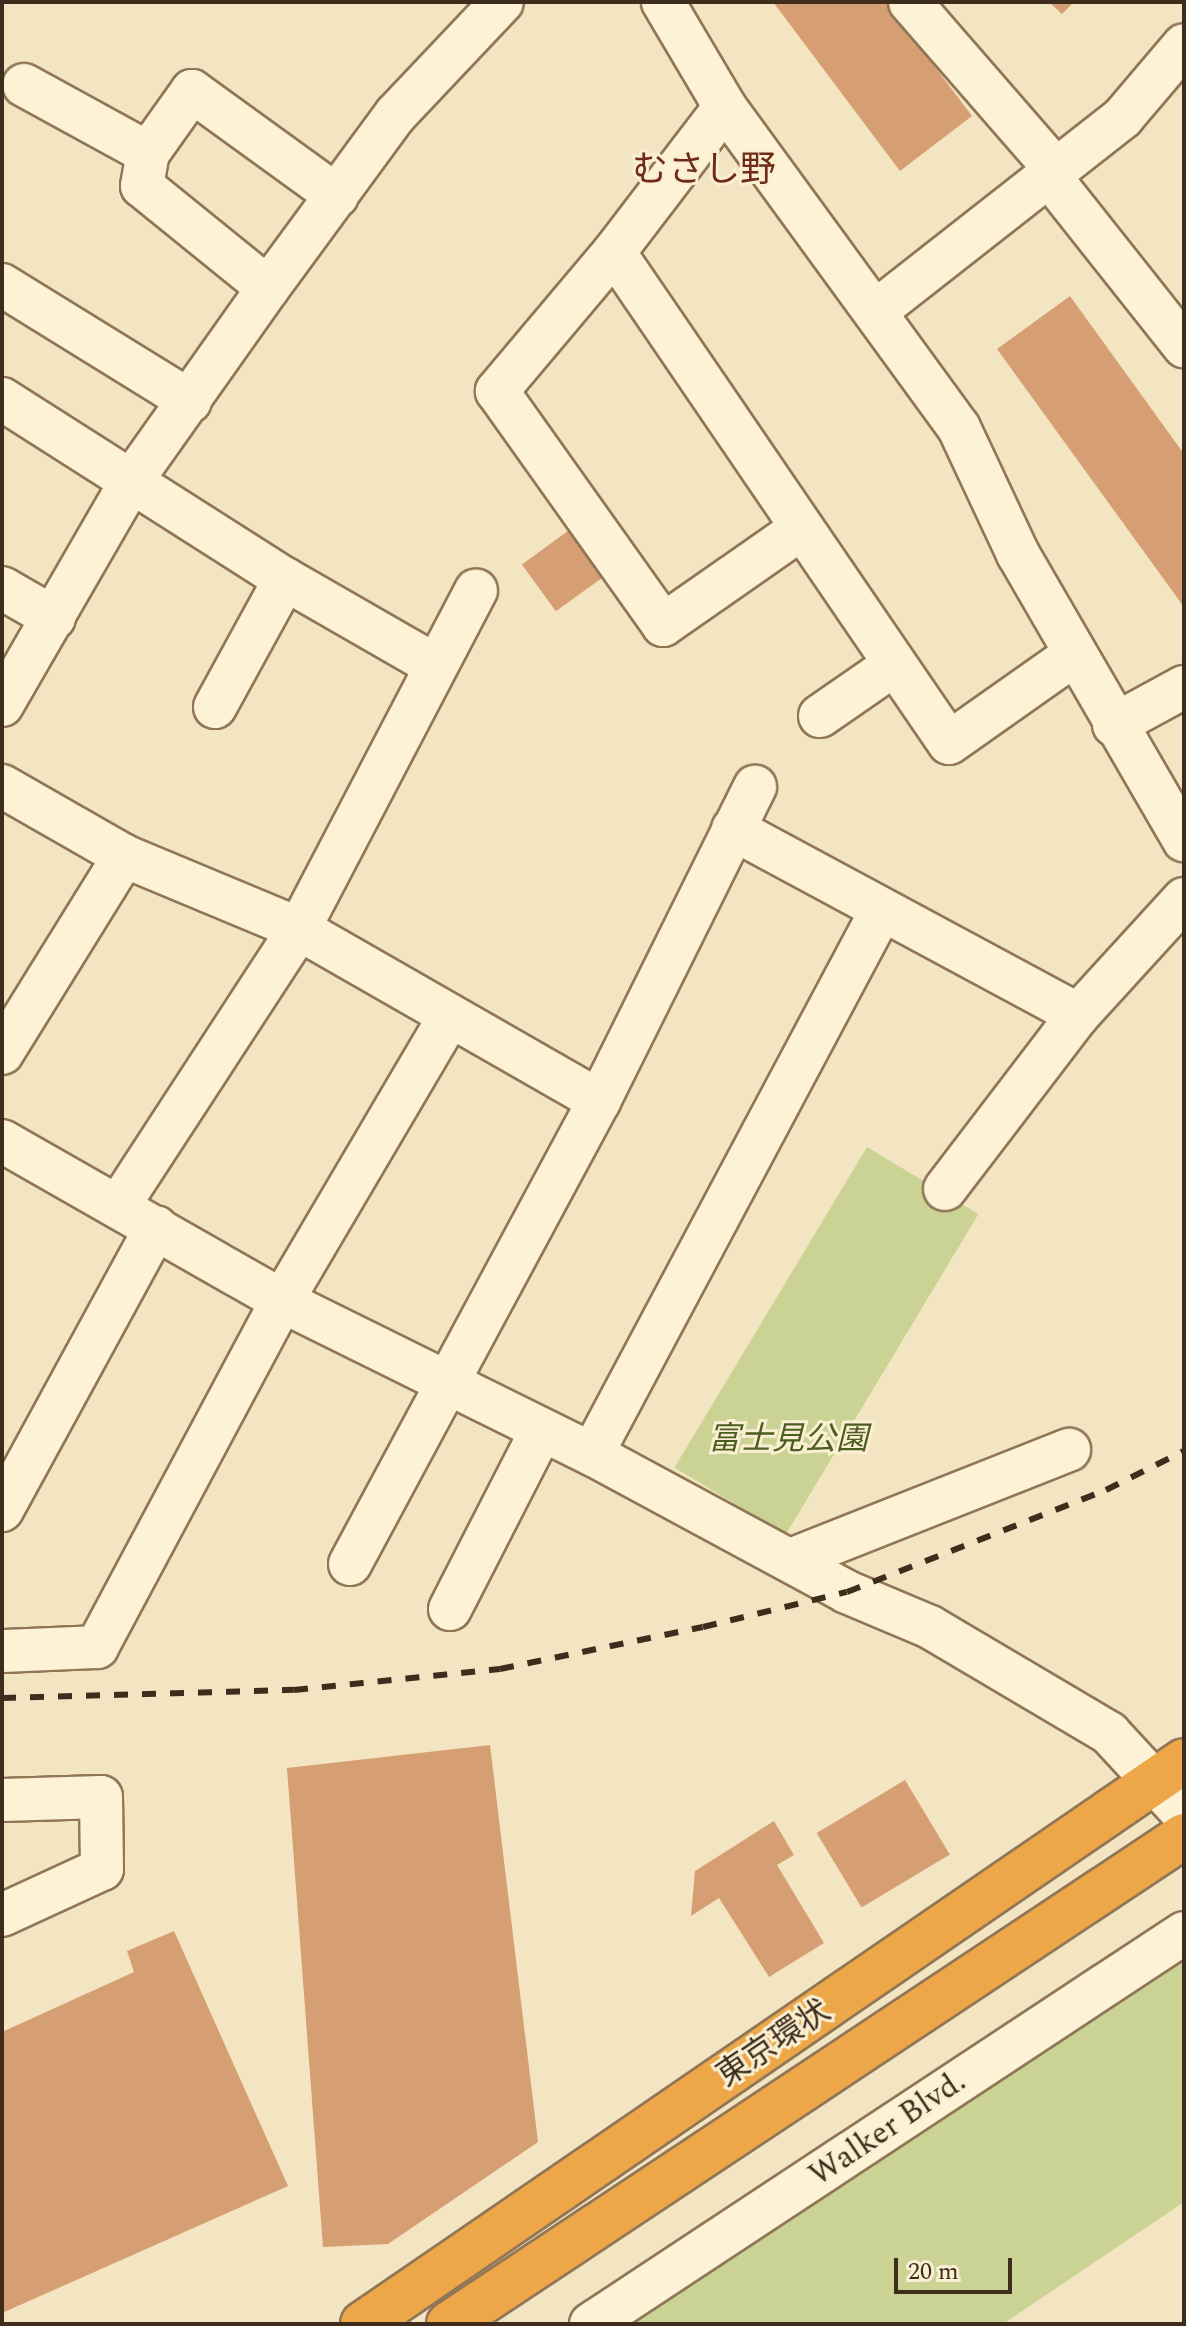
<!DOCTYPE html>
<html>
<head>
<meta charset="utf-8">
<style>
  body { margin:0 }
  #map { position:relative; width:1186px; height:2326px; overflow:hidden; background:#f3e5c2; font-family:Spectral,"Noto Sans JP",serif }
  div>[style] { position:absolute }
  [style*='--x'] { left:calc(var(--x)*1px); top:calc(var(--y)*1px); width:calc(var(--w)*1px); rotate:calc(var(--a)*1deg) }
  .green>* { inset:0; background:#cbd394; transform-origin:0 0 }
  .building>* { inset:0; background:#d69e73; transform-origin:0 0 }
  .roads { filter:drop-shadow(2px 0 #907656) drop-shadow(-2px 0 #907656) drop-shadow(0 2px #907656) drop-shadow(0 -2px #907656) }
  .minor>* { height:42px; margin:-21px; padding:0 21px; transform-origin:21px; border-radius:21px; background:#fdf2d6 }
  .highway>* { height:44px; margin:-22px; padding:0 22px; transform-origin:22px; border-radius:22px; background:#eda748 }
  .rail>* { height:6px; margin-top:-3px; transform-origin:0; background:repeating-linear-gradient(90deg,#3e2d1c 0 14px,transparent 0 28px) }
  span { translate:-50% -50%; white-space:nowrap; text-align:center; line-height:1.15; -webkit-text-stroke:6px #faefd2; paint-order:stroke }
  .park-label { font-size:32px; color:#4c5d20; font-style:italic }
  .street-label { font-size:32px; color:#3e2d1c }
  .quarter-label { font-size:36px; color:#702b16 }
  .frame { position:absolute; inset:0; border:4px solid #3e2d1c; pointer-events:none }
  .scale { position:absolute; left:894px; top:2258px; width:118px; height:36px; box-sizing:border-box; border:4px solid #3e2d1c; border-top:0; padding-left:10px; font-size:24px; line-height:28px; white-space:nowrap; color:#3e2d1c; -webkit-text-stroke:6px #faefd2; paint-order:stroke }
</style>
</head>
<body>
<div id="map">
  <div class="green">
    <div style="left:867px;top:1147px;width:130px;height:374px;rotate:31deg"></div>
    <div style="clip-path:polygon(1184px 1954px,1184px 2202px,1003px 2324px,631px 2324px)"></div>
  </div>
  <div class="building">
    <div style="clip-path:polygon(773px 2px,886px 2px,972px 116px,900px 171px)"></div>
    <div style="clip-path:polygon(1049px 2px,1074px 2px,1062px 14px)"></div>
    <div style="clip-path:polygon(1070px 296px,1184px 454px,1184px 607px,997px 349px)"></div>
    <div style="left:572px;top:528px;width:58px;height:62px;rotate:54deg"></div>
    <div style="clip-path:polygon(490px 1745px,538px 2142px,388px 2244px,323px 2247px,287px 1768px)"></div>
    <div style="left:905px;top:1780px;width:87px;height:103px;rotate:59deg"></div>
    <div style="clip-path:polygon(774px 1821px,794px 1855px,777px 1865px,824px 1943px,769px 1977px,719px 1898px,691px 1916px,695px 1871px)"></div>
    <div style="clip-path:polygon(174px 1931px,288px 2186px,2px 2313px,2px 2032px,134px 1972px,127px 1951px)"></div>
  </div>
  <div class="roads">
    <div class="minor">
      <div style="--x:663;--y:2;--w:122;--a:59.4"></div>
      <div style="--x:725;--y:107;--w:397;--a:53.9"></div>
      <div style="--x:959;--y:428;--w:139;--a:64.9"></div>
      <div style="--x:1018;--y:554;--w:331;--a:59.9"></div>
      <div style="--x:910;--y:2;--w:224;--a:49"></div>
      <div style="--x:24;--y:85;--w:141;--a:28.7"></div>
      <div style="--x:725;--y:107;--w:183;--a:127.4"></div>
      <div style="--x:614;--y:252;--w:182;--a:130.1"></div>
      <div style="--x:497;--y:391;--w:287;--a:54.6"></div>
      <div style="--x:663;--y:625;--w:169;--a:-34.9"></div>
      <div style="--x:1050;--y:177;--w:216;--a:51.6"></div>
      <div style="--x:614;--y:252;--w:594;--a:55.7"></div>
      <div style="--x:949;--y:743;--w:154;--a:-35.2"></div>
      <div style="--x:2;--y:285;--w:221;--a:31.7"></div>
      <div style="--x:268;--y:288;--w:162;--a:-141"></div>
      <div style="--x:142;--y:186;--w:34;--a:-80"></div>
      <div style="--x:148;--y:153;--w:76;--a:-54.6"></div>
      <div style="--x:192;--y:91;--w:179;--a:35.9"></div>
      <div style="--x:876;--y:311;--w:314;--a:-38.1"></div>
      <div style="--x:1123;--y:117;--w:94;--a:-49.7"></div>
      <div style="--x:2;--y:399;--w:335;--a:32.5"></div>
      <div style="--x:285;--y:579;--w:171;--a:29.9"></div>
      <div style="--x:2;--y:588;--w:60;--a:30"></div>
      <div style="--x:2;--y:705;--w:256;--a:-60"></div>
      <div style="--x:130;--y:483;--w:239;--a:-54.7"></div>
      <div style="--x:268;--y:288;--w:216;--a:-53.7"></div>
      <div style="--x:396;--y:114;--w:154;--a:-46.6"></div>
      <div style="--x:215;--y:707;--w:146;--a:-61.3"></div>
      <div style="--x:820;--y:716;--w:91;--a:-34.7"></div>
      <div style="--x:1114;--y:725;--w:80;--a:-28.5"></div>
      <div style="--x:2;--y:786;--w:141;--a:29.8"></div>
      <div style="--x:124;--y:856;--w:190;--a:22.6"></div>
      <div style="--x:299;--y:929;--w:346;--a:29.8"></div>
      <div style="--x:733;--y:829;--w:392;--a:28.3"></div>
      <div style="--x:2;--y:1053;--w:232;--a:-58.2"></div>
      <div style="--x:2;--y:1141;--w:322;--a:29.7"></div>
      <div style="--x:282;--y:1301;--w:346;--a:26.3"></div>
      <div style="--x:592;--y:1454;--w:290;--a:28.4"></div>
      <div style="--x:847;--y:1592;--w:90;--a:22.9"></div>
      <div style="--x:930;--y:1627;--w:208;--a:30.6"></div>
      <div style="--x:1109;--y:1733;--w:110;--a:47.2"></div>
      <div style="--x:945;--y:1189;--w:219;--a:-52.6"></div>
      <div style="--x:1078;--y:1015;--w:157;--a:-47.6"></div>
      <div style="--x:119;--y:1205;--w:330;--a:-56.9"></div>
      <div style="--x:299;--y:929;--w:382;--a:-62.4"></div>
      <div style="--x:592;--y:1454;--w:613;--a:-61.97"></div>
      <div style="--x:2;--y:1510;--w:322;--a:-61.4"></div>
      <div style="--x:793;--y:1559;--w:297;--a:-21.6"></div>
      <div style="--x:350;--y:1564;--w:526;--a:-61.73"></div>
      <div style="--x:599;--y:1101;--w:351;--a:-63.6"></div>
      <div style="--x:450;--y:1609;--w:200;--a:-62.9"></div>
      <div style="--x:2;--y:1651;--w:95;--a:-2.4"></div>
      <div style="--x:97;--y:1647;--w:392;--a:-61.9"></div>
      <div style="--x:282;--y:1301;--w:329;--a:-59.5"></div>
      <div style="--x:2;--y:1800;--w:99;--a:-1.7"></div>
      <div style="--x:101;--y:1797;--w:72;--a:89.2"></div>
      <div style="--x:102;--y:1869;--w:110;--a:155.3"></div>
      <div style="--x:591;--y:2324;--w:710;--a:-33.4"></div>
    </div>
    <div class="highway">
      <div style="--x:363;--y:2324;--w:995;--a:-34.44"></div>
      <div style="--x:449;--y:2324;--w:882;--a:-33.58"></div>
    </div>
  </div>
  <div class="rail">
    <div style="--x:2;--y:1698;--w:292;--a:-1.6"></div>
    <div style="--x:294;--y:1690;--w:207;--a:-5.8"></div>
    <div style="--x:500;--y:1669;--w:207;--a:-11.7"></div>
    <div style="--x:703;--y:1627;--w:148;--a:-13.7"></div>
    <div style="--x:847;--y:1592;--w:278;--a:-21.5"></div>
    <div style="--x:1106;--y:1490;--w:87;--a:-26.6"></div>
  </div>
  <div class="park-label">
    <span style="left:788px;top:1440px">富士見公園</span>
  </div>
  <div class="street-label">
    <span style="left:774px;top:2044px;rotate:-34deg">東京環状</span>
    <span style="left:888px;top:2129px;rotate:-34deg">Walker Blvd.</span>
  </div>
  <div class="quarter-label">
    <span style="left:704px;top:171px">むさし野</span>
  </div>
  <div class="frame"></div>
  <div class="scale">20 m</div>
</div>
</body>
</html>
